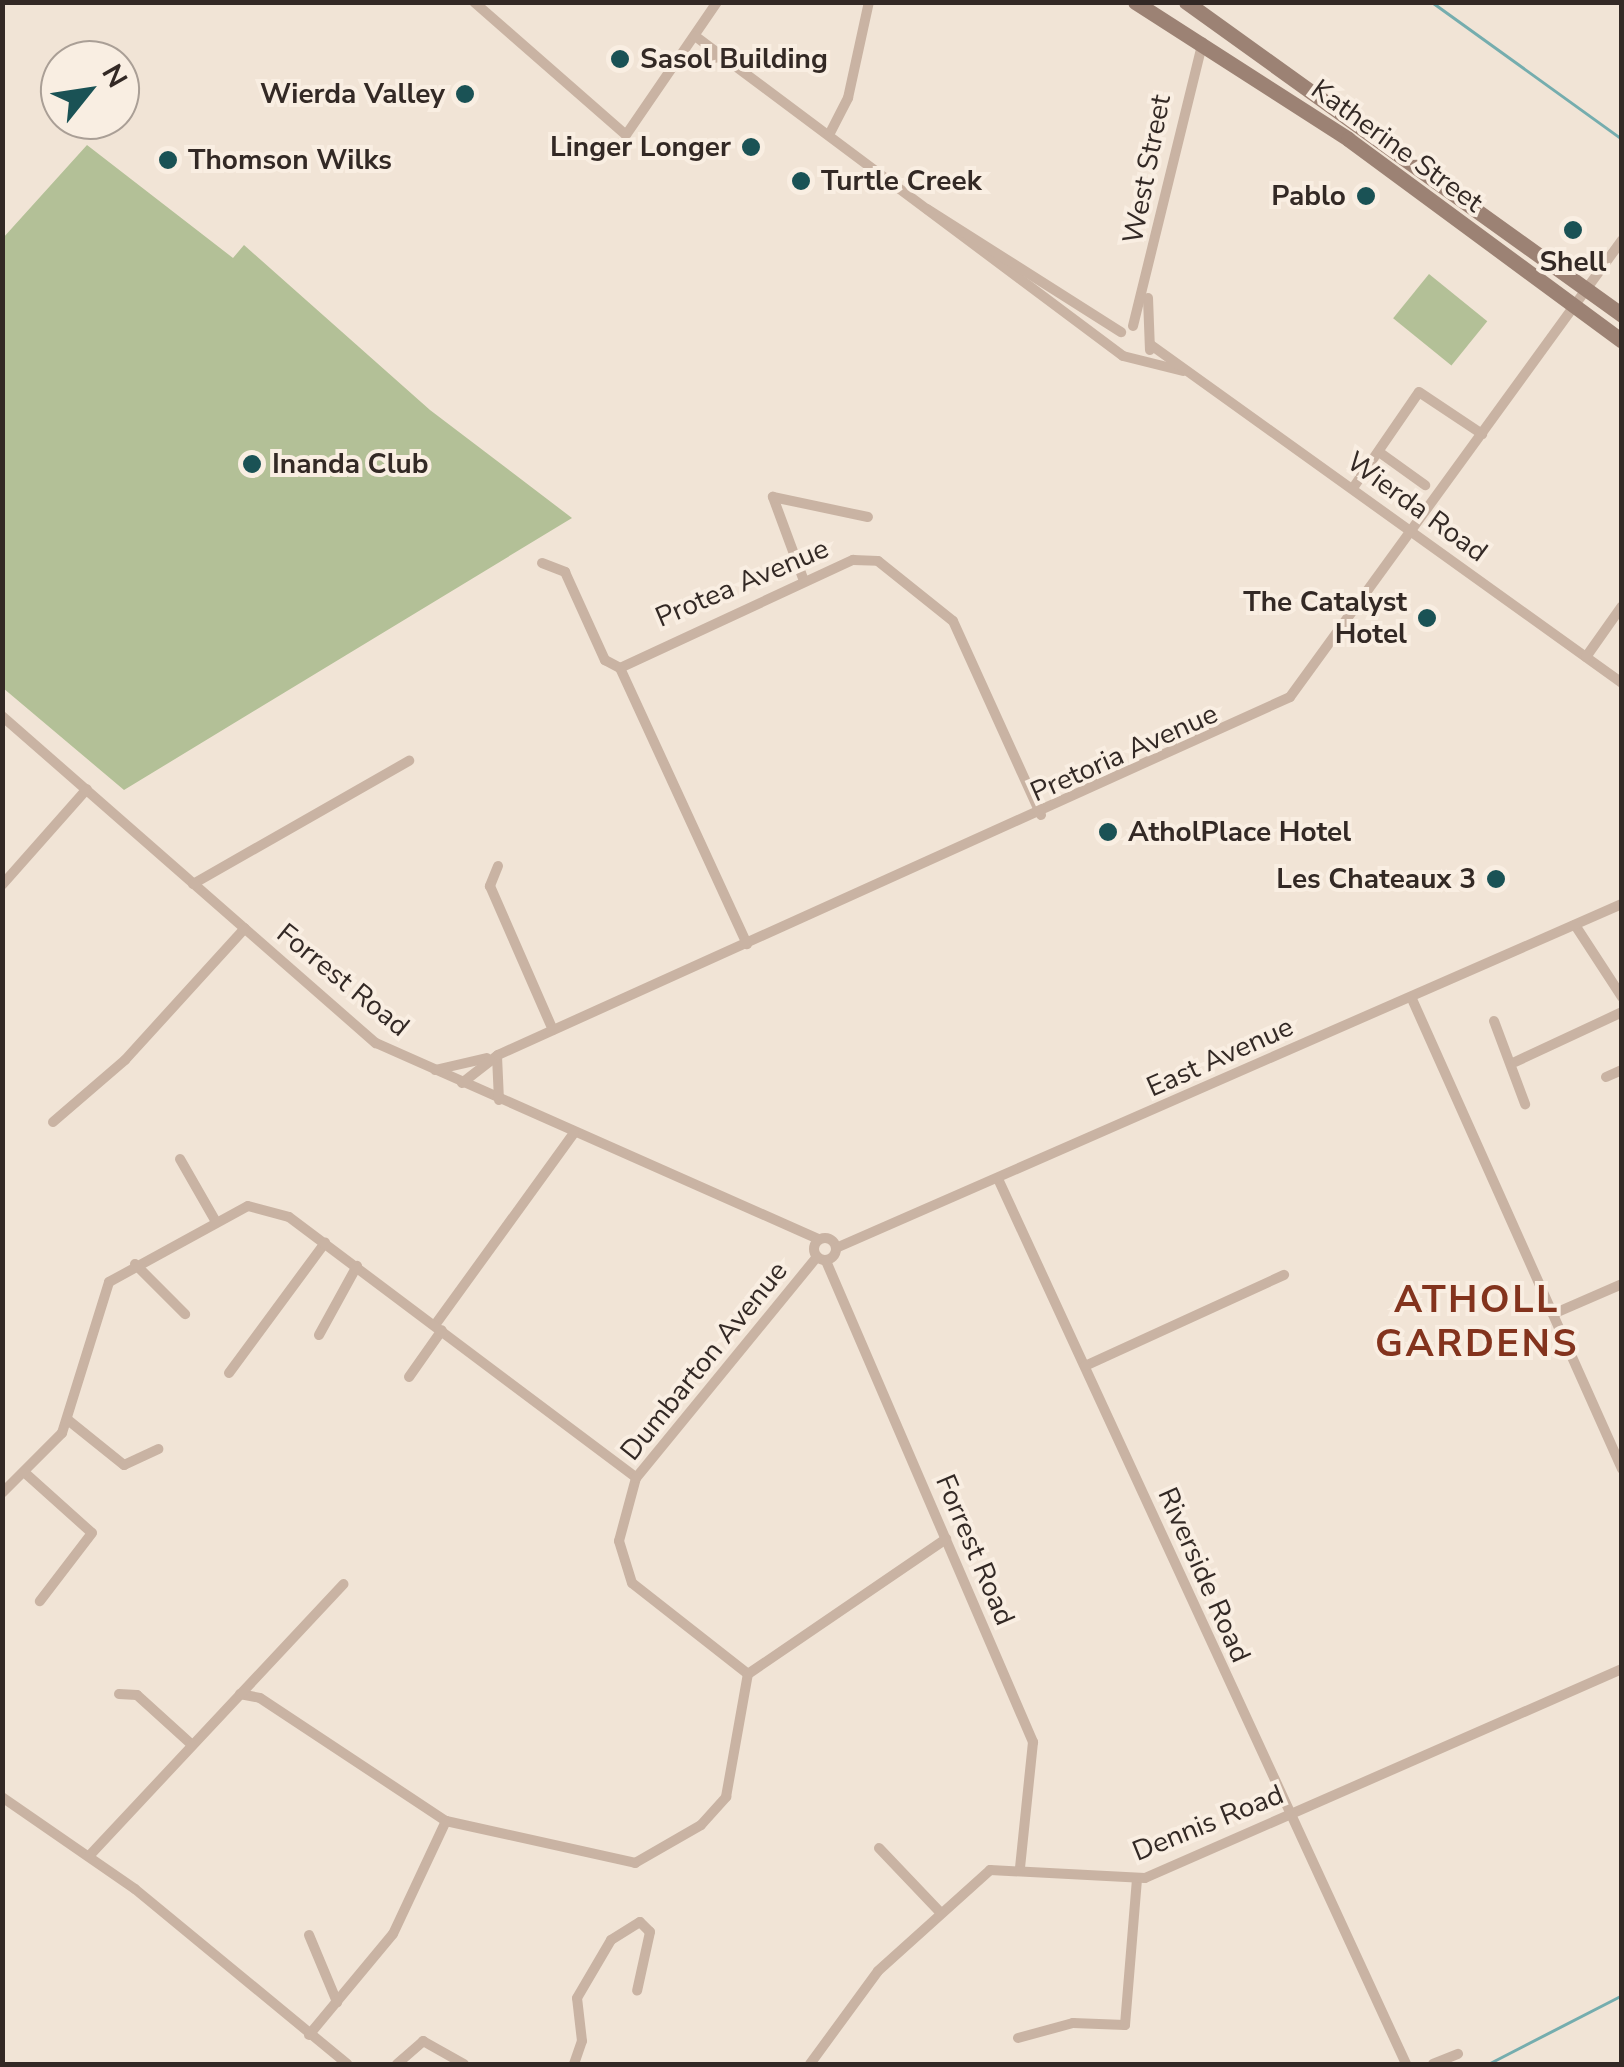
<!DOCTYPE html>
<html>
<head>
<meta charset="utf-8">
<style>
  body { margin:0 }
  #map { position:relative; width:1624px; height:2067px; overflow:hidden; background:#f1e4d6; font-family:"Nunito Sans",sans-serif }
  div>[style] { position:absolute }
  [style*='--x'] { left:calc(var(--x)*1px); top:calc(var(--y)*1px); width:calc(var(--w)*1px); rotate:calc(var(--a)*1deg) }
  .green>* { inset:0; background:#b3c097; transform-origin:0 0 }
  .stream>* { height:2.5px; margin:-1.25px; padding:0 1.25px; transform-origin:1.25px; border-radius:1.25px; background:#75adae }
  .street>* { height:10px; margin:-5px; padding:0 5px; transform-origin:5px; border-radius:5px; background:#c9b3a3 }
  .street>.ring { margin:-5px; padding:0; box-sizing:content-box; background:none; border:10px solid #c9b3a3; border-radius:50% }
  .secondary>* { height:15px; margin:-7.5px; padding:0 7.5px; transform-origin:7.5px; border-radius:7.5px; background:#9c8274 }
  .dots>* { width:28px; height:28px; translate:-50% -50%; box-sizing:border-box; border:5px solid #f9eee2; border-radius:50% }
  span { translate:-50% -50%; white-space:nowrap; text-align:center; line-height:1.15; -webkit-text-stroke:8px #f9eee2; paint-order:stroke }
  .poi-label { font-size:28px; color:#332925; font-weight:700 }
  .left { translate:0 -50%; text-align:left }
  .right { translate:-100% -50%; text-align:right }
  .street-label { font-size:28px; color:#332925 }
  .district-label { font-size:38px; color:#83331d; font-weight:700; letter-spacing:2.5px }
  .frame { position:absolute; inset:0; border:5px solid #332925; pointer-events:none }
  .north { position:absolute; left:40px; top:40px; width:100px; height:100px; box-sizing:border-box; background:#f9eee2; border:2px solid #aa9f96; border-radius:50%; rotate:60deg; font-size:28px; font-weight:700; line-height:40px; text-align:center; color:#332925 }
  .north::after { content:''; display:block; margin:auto; width:35px; height:45px; background:#1a5255; clip-path:polygon(50% 0,100% 100%,50% 72%,0 100%) }
</style>
</head>
<body>
<div id="map">
  <div class="green">
    <div style="clip-path:polygon(87px 145px,233px 258px,244px 245px,430px 410px,572px 518px,124px 790px,3px 688px,3px 238px)"></div>
    <div style="left:1429px;top:274px;width:75px;height:57px;rotate:39deg"></div>
  </div>
  <div class="stream">
    <div style="--x:1432;--y:2;--w:234;--a:35.8"></div>
    <div style="--x:1488;--y:2064;--w:151;--a:-27.2"></div>
  </div>
  <div class="street">
    <div style="--x:474;--y:2;--w:202;--a:41.2"></div>
    <div style="--x:626;--y:135;--w:161;--a:-55.6"></div>
    <div style="--x:695;--y:36;--w:534;--a:36.78"></div>
    <div style="--x:1123;--y:356;--w:62;--a:14"></div>
    <div style="--x:675;--y:64;--w:47;--a:-8.7"></div>
    <div style="--x:829;--y:135;--w:42;--a:-62.8"></div>
    <div style="--x:848;--y:98;--w:98;--a:-77.7"></div>
    <div style="--x:927;--y:209;--w:230;--a:32.4"></div>
    <div style="--x:1148;--y:298;--w:52;--a:87.8"></div>
    <div style="--x:1133;--y:326;--w:292;--a:-76.2"></div>
    <div style="--x:1151;--y:345;--w:580;--a:35.66"></div>
    <div style="--x:1379;--y:452;--w:57;--a:35.7"></div>
    <div style="--x:1353;--y:488;--w:116;--a:-55.5"></div>
    <div style="--x:1419;--y:392;--w:76;--a:33.7"></div>
    <div style="--x:542;--y:563;--w:25;--a:21"></div>
    <div style="--x:565;--y:572;--w:97;--a:65.6"></div>
    <div style="--x:605;--y:660;--w:17;--a:28"></div>
    <div style="--x:620;--y:668;--w:304;--a:65.3"></div>
    <div style="--x:804;--y:581;--w:90;--a:-110.3"></div>
    <div style="--x:773;--y:497;--w:97;--a:11.9"></div>
    <div style="--x:1586;--y:657;--w:62;--a:-54.8"></div>
    <div style="--x:620;--y:668;--w:257;--a:-24.9"></div>
    <div style="--x:853;--y:560;--w:25;--a:2"></div>
    <div style="--x:878;--y:561;--w:96;--a:38.7"></div>
    <div style="--x:953;--y:621;--w:213;--a:65.6"></div>
    <div style="--x:2;--y:716;--w:497;--a:41.2"></div>
    <div style="--x:376;--y:1043;--w:484;--a:23.9"></div>
    <div style="--x:498;--y:866;--w:22;--a:112"></div>
    <div style="--x:490;--y:886;--w:157;--a:66.4"></div>
    <div style="--x:193;--y:884;--w:249;--a:-29.7"></div>
    <div style="--x:2;--y:885;--w:128;--a:-48.5"></div>
    <div style="--x:1575;--y:925;--w:86;--a:56.9"></div>
    <div style="--x:1412;--y:999;--w:515;--a:65.92"></div>
    <div style="--x:1494;--y:1021;--w:89;--a:69.5"></div>
    <div style="--x:497;--y:1056;--w:44;--a:87.4"></div>
    <div style="--x:1515;--y:1062;--w:118;--a:-25"></div>
    <div style="--x:435;--y:1070;--w:53;--a:-13"></div>
    <div style="--x:1606;--y:1077;--w:17;--a:-24"></div>
    <div style="--x:462;--y:1083;--w:46;--a:-37.9"></div>
    <div style="--x:498;--y:1055;--w:869;--a:-24.32"></div>
    <div style="--x:1290;--y:697;--w:565;--a:-54"></div>
    <div style="--x:53;--y:1122;--w:95;--a:-40.7"></div>
    <div style="--x:125;--y:1060;--w:178;--a:-47.7"></div>
    <div style="--x:180;--y:1159;--w:70;--a:60.2"></div>
    <div style="--x:999;--y:1181;--w:972;--a:65.25"></div>
    <div class="ring" style="left:814px;top:1238px;width:12px;height:12px"></div>
    <div style="--x:836;--y:1248;--w:858;--a:-23.64"></div>
    <div style="--x:826;--y:1261;--w:524;--a:66.72"></div>
    <div style="--x:1033;--y:1742;--w:127;--a:95.9"></div>
    <div style="--x:135;--y:1264;--w:71;--a:45"></div>
    <div style="--x:1553;--y:1314;--w:75;--a:-23.5"></div>
    <div style="--x:435;--y:1325;--w:237;--a:-54.1"></div>
    <div style="--x:319;--y:1335;--w:79;--a:-61.2"></div>
    <div style="--x:1085;--y:1366;--w:219;--a:-24.6"></div>
    <div style="--x:229;--y:1373;--w:162;--a:-53.6"></div>
    <div style="--x:409;--y:1377;--w:57;--a:-54.9"></div>
    <div style="--x:68;--y:1420;--w:72;--a:38.8"></div>
    <div style="--x:124;--y:1465;--w:38;--a:-25"></div>
    <div style="--x:24;--y:1472;--w:91;--a:41.9"></div>
    <div style="--x:92;--y:1533;--w:86;--a:127.4"></div>
    <div style="--x:2;--y:1493;--w:85;--a:-45"></div>
    <div style="--x:62;--y:1433;--w:158;--a:-72.7"></div>
    <div style="--x:109;--y:1282;--w:158;--a:-28.7"></div>
    <div style="--x:248;--y:1206;--w:42;--a:15"></div>
    <div style="--x:289;--y:1217;--w:434;--a:36.9"></div>
    <div style="--x:748;--y:1674;--w:147;--a:-141.9"></div>
    <div style="--x:632;--y:1583;--w:44;--a:-107.2"></div>
    <div style="--x:619;--y:1541;--w:65;--a:-74.9"></div>
    <div style="--x:636;--y:1478;--w:286;--a:-50.7"></div>
    <div style="--x:119;--y:1694;--w:18;--a:3"></div>
    <div style="--x:137;--y:1695;--w:73;--a:42.2"></div>
    <div style="--x:240;--y:1694;--w:20;--a:11"></div>
    <div style="--x:260;--y:1698;--w:223;--a:33.5"></div>
    <div style="--x:446;--y:1821;--w:194;--a:12.5"></div>
    <div style="--x:635;--y:1863;--w:76;--a:-29.9"></div>
    <div style="--x:701;--y:1825;--w:38;--a:-48"></div>
    <div style="--x:726;--y:1797;--w:125;--a:-79.9"></div>
    <div style="--x:748;--y:1674;--w:240;--a:-34.3"></div>
    <div style="--x:2;--y:1797;--w:162;--a:34.7"></div>
    <div style="--x:135;--y:1889;--w:275;--a:39.5"></div>
    <div style="--x:879;--y:1848;--w:88;--a:46.4"></div>
    <div style="--x:90;--y:1855;--w:371;--a:-46.9"></div>
    <div style="--x:309;--y:1935;--w:73;--a:67.3"></div>
    <div style="--x:309;--y:2035;--w:131;--a:-50.3"></div>
    <div style="--x:393;--y:1934;--w:125;--a:-64.9"></div>
    <div style="--x:1018;--y:2038;--w:57;--a:-15.3"></div>
    <div style="--x:1073;--y:2023;--w:52;--a:2.2"></div>
    <div style="--x:1125;--y:2025;--w:146;--a:-85.3"></div>
    <div style="--x:397;--y:2064;--w:35;--a:-41"></div>
    <div style="--x:423;--y:2041;--w:47;--a:29.3"></div>
    <div style="--x:574;--y:2064;--w:24;--a:-71"></div>
    <div style="--x:582;--y:2041;--w:43;--a:-96.6"></div>
    <div style="--x:577;--y:1998;--w:67;--a:-59.6"></div>
    <div style="--x:611;--y:1940;--w:34;--a:-32"></div>
    <div style="--x:640;--y:1922;--w:14;--a:45"></div>
    <div style="--x:650;--y:1932;--w:60;--a:102.4"></div>
    <div style="--x:810;--y:2064;--w:115;--a:-53.8"></div>
    <div style="--x:878;--y:1971;--w:151;--a:-42"></div>
    <div style="--x:990;--y:1870;--w:155;--a:3"></div>
    <div style="--x:1145;--y:1878;--w:521;--a:-23.66"></div>
    <div style="--x:1433;--y:2064;--w:27;--a:-22"></div>
  </div>
  <div class="secondary">
    <div style="--x:1135;--y:2;--w:253;--a:32.7"></div>
    <div style="--x:1348;--y:139;--w:340;--a:36.4"></div>
    <div style="--x:1186;--y:2;--w:537;--a:35.67"></div>
  </div>
  <div class="dots">
    <div style="left:620px;top:59px;background:#1a5255"></div>
    <div style="left:465px;top:94px;background:#1a5255"></div>
    <div style="left:751px;top:147px;background:#1a5255"></div>
    <div style="left:168px;top:160px;background:#1a5255"></div>
    <div style="left:801px;top:181px;background:#1a5255"></div>
    <div style="left:1366px;top:196px;background:#1a5255"></div>
    <div style="left:1573px;top:230px;background:#1a5255"></div>
    <div style="left:252px;top:464px;background:#1a5255"></div>
    <div style="left:1427px;top:618px;background:#1a5255"></div>
    <div style="left:1108px;top:832px;background:#1a5255"></div>
    <div style="left:1496px;top:879px;background:#1a5255"></div>
  </div>
  <div class="poi-label">
    <span class="left" style="left:640px;top:59px">Sasol Building</span>
    <span class="right" style="left:445px;top:94px">Wierda Valley</span>
    <span class="right" style="left:731px;top:147px">Linger Longer</span>
    <span class="left" style="left:188px;top:160px">Thomson Wilks</span>
    <span class="left" style="left:821px;top:181px">Turtle Creek</span>
    <span class="right" style="left:1346px;top:196px">Pablo</span>
    <span style="left:1573px;top:262px">Shell</span>
    <span class="left" style="left:272px;top:464px">Inanda Club</span>
    <span class="right" style="left:1407px;top:618px">The Catalyst<br>Hotel</span>
    <span class="left" style="left:1128px;top:832px">AtholPlace Hotel</span>
    <span class="right" style="left:1476px;top:879px">Les Chateaux 3</span>
  </div>
  <div class="street-label">
    <span style="left:1397px;top:146px;rotate:36deg">Katherine Street</span>
    <span style="left:1147px;top:169px;rotate:-79deg">West Street</span>
    <span style="left:1417px;top:507px;rotate:36deg">Wierda Road</span>
    <span style="left:742px;top:583px;rotate:-23deg">Protea Avenue</span>
    <span style="left:1124px;top:753px;rotate:-24deg">Pretoria Avenue</span>
    <span style="left:343px;top:980px;rotate:39deg">Forrest Road</span>
    <span style="left:1220px;top:1057px;rotate:-24deg">East Avenue</span>
    <span style="left:704px;top:1361px;rotate:-51deg">Dumbarton Avenue</span>
    <span style="left:975px;top:1550px;rotate:67deg">Forrest Road</span>
    <span style="left:1204px;top:1575px;rotate:66deg">Riverside Road</span>
    <span style="left:1208px;top:1823px;rotate:-22deg">Dennis Road</span>
  </div>
  <div class="district-label">
    <span style="left:1477px;top:1322px">ATHOLL<br>GARDENS</span>
  </div>
  <div class="frame"></div>
  <div class="north">N</div>
</div>
</body>
</html>
